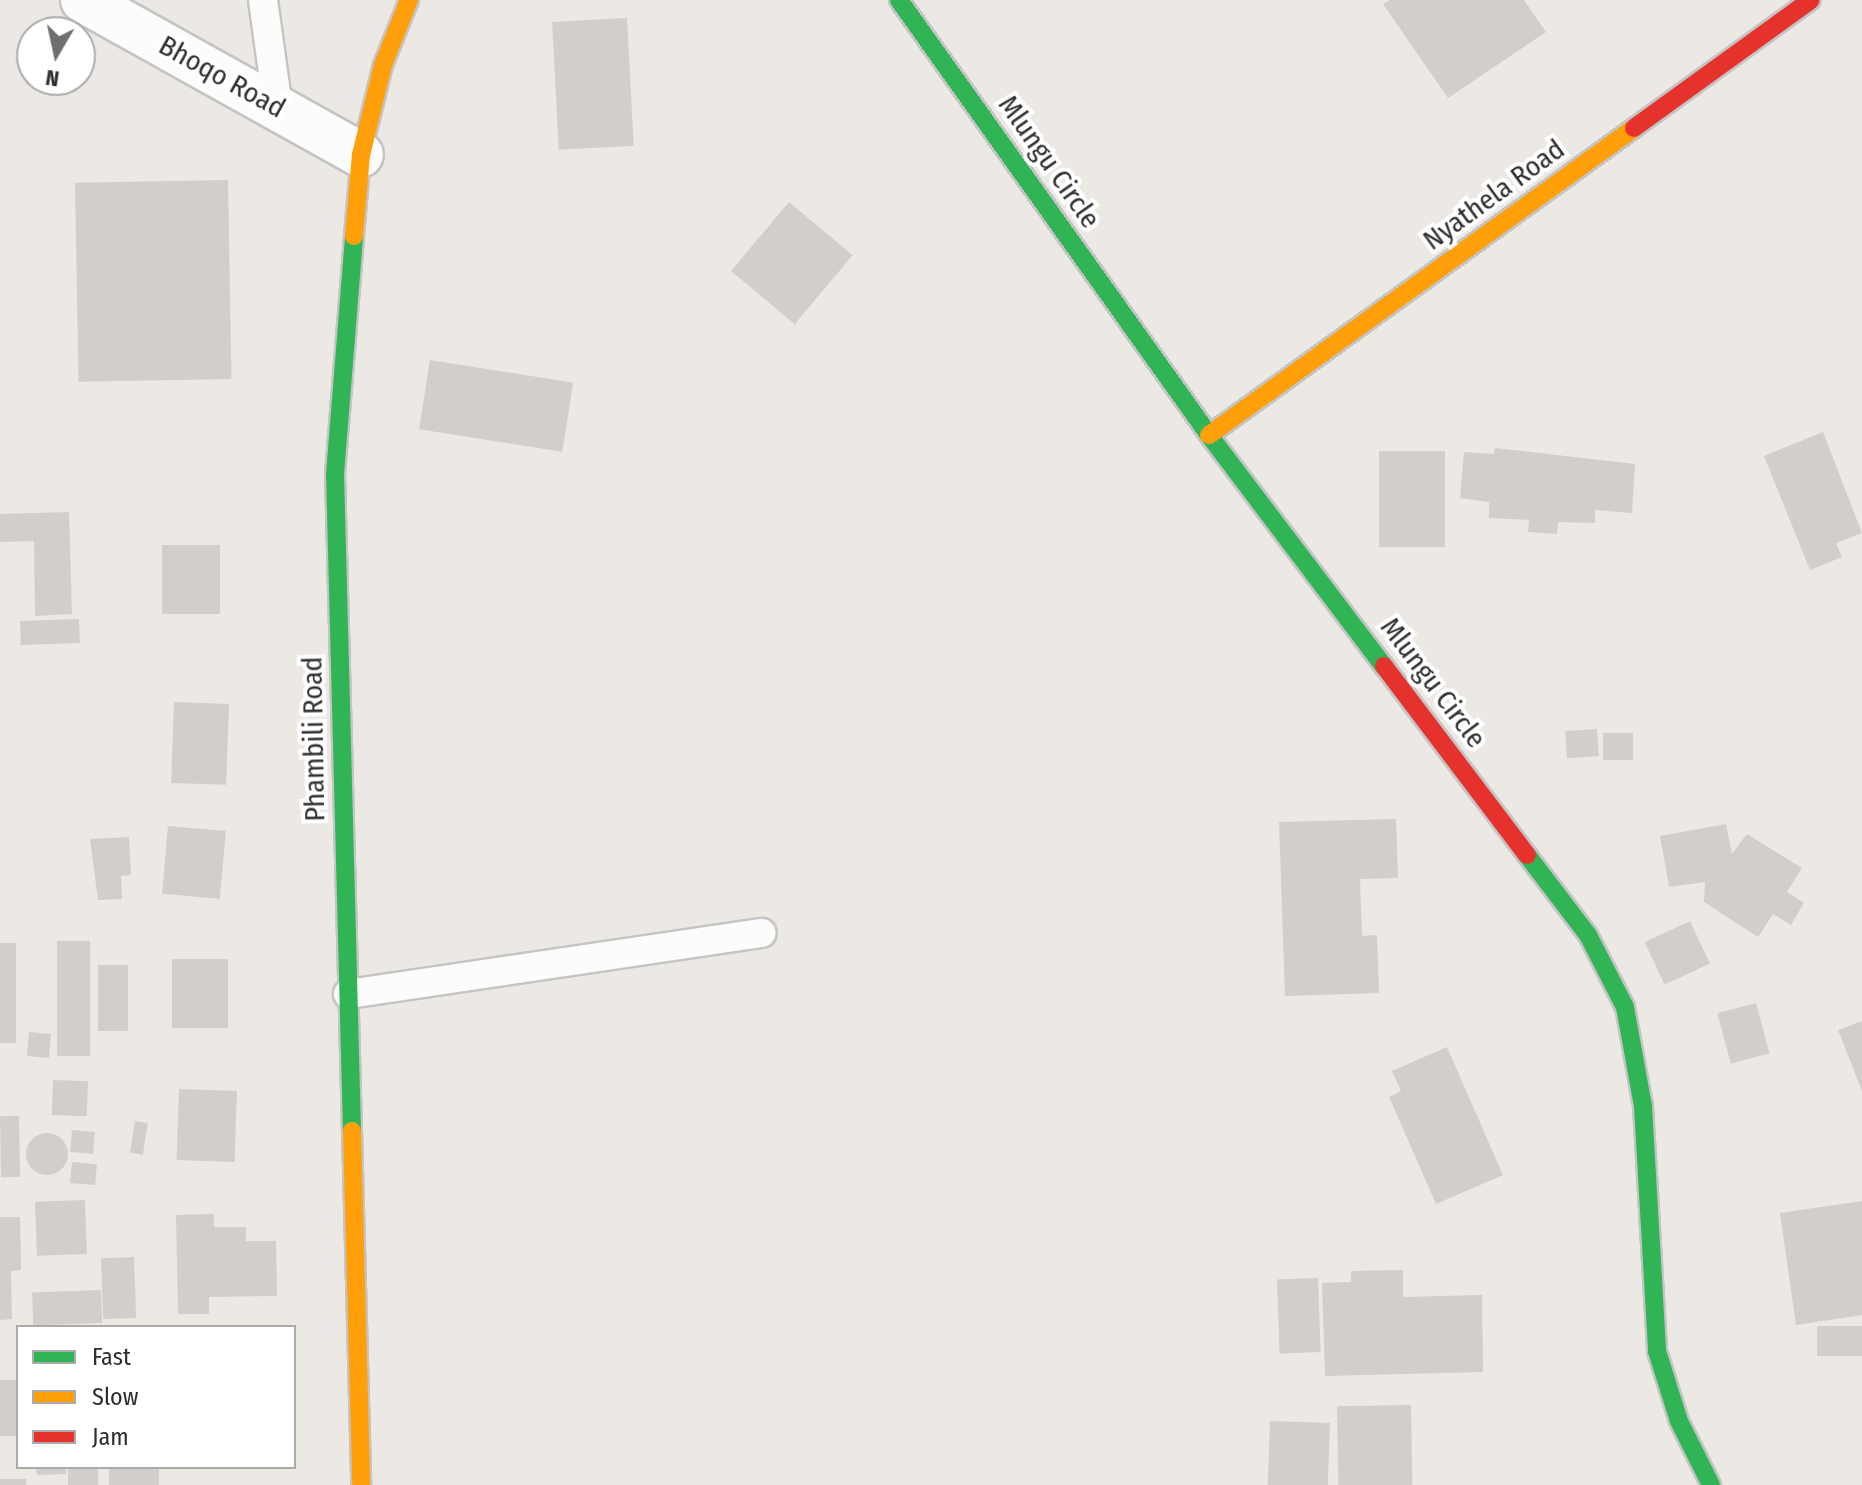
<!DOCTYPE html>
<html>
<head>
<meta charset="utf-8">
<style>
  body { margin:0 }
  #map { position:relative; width:1862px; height:1485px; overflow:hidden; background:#ece8e4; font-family:"Fira Sans Condensed",sans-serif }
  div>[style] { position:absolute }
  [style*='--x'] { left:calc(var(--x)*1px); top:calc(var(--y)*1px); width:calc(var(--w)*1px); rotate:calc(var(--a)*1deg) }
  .building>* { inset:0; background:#d1cecb; transform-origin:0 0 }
  .round { border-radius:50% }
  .roads { filter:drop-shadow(2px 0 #c5c4c5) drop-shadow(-2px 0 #c5c4c5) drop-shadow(0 2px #c5c4c5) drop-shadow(0 -2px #c5c4c5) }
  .lane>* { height:28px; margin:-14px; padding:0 14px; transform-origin:14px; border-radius:14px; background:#fcfcfb }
  .street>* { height:44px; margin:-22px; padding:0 22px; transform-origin:22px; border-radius:22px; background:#fcfcfb }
  .fast>* { height:18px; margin:-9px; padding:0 9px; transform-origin:9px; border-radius:9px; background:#30b455 }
  .slow>* { height:18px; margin:-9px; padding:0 9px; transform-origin:9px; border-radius:9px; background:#ff9f0a }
  .jam>* { height:18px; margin:-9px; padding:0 9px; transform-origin:9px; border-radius:9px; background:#e5322d }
  span { translate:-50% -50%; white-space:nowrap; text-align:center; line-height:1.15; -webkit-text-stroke:8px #fff; paint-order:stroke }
  .street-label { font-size:28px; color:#2e2e2e }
  .legend { position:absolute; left:16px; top:1325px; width:280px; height:144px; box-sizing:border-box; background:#fff; border:2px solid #ababab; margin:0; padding:10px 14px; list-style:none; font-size:24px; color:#2e2e2e }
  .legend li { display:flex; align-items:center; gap:16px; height:40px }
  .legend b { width:40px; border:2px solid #ababab }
  .north { position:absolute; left:16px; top:16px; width:80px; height:80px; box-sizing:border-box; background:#fff; border:2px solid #ababab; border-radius:50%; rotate:189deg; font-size:22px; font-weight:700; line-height:32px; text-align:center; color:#2e2e2e }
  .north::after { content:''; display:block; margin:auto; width:28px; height:36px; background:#706f6e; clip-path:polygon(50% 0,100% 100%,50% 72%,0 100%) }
</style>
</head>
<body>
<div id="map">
  <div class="building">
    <div style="clip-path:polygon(1390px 0,1524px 0,1546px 32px,1448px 98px,1383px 4px)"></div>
    <div style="left:627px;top:18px;width:128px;height:75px;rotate:87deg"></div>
    <div style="left:228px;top:180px;width:199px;height:153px;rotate:89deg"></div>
    <div style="left:789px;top:202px;width:83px;height:90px;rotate:40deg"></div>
    <div style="left:430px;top:360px;width:145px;height:70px;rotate:9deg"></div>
    <div style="clip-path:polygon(1823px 432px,1862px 533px,1836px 543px,1842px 557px,1810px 570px,1764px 456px)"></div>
    <div style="clip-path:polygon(1495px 448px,1635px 464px,1632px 513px,1595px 510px,1595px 523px,1558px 522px,1557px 534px,1528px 532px,1529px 520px,1489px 518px,1489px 502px,1460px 498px,1464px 452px,1494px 454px)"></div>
    <div style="left:1379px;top:451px;width:66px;height:96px"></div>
    <div style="clip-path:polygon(69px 512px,72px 614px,35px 616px,34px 541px,0 542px,0 514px)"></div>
    <div style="left:162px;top:545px;width:58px;height:69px"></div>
    <div style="left:79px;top:619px;width:24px;height:59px;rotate:88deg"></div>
    <div style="left:174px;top:702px;width:55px;height:81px;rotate:2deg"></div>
    <div style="left:1597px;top:729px;width:27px;height:32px;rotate:86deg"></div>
    <div style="left:1603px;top:733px;width:30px;height:27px"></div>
    <div style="clip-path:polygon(1396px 819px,1398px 878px,1360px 879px,1362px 936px,1377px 935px,1379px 993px,1285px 996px,1279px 822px)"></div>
    <div style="clip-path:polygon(1726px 824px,1732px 854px,1747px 834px,1802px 868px,1787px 892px,1804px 903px,1791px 925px,1773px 914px,1758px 937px,1704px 902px,1705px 882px,1669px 887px,1660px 836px)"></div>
    <div style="left:168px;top:826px;width:58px;height:68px;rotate:5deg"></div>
    <div style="clip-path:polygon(129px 837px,131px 875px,121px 876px,122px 899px,98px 900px,90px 839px)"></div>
    <div style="left:1690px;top:921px;width:47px;height:50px;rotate:65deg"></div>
    <div style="left:57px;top:941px;width:33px;height:115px"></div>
    <div style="left:0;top:943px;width:16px;height:100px"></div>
    <div style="left:228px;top:959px;width:69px;height:56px;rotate:90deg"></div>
    <div style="left:98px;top:965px;width:30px;height:66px"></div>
    <div style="left:1756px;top:1003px;width:52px;height:40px;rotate:75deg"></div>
    <div style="clip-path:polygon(1862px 1021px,1862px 1091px,1838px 1030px)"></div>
    <div style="left:29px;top:1032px;width:22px;height:24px;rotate:5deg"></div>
    <div style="clip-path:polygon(1447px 1047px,1503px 1175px,1436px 1204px,1389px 1097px,1401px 1091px,1392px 1071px)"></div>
    <div style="left:53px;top:1080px;width:35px;height:35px;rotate:2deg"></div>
    <div style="left:179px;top:1089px;width:58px;height:71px;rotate:2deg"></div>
    <div style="left:19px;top:1116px;width:61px;height:19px;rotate:89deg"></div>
    <div style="left:135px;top:1121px;width:13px;height:32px;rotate:9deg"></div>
    <div style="left:72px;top:1130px;width:23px;height:22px;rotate:5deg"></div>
    <div class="round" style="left:26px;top:1133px;width:42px;height:42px"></div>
    <div style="left:72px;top:1162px;width:25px;height:21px;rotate:5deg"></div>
    <div style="left:85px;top:1200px;width:54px;height:50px;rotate:88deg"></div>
    <div style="clip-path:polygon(1862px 1201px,1862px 1315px,1796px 1325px,1780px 1213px)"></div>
    <div style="clip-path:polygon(214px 1214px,214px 1227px,246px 1227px,246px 1241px,276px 1241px,277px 1296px,209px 1297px,209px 1314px,178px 1314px,176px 1215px)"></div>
    <div style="clip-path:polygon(0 1217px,20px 1217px,21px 1270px,11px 1271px,12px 1319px,0 1320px)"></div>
    <div style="left:134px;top:1257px;width:61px;height:33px;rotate:88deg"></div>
    <div style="clip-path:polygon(1403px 1270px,1403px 1297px,1482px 1295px,1483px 1372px,1325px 1376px,1322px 1283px,1351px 1282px,1351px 1271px)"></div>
    <div style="left:1318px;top:1278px;width:74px;height:41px;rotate:88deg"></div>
    <div style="left:101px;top:1290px;width:33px;height:69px;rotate:88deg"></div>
    <div style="left:1862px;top:1326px;width:30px;height:45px;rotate:90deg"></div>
    <div style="left:0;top:1380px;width:18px;height:56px"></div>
    <div style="left:1411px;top:1405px;width:80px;height:74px;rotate:89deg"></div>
    <div style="left:1270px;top:1421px;width:60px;height:64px;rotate:2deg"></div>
    <div style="clip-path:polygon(36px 1467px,66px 1467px,66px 1474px,37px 1475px)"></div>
    <div style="left:68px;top:1467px;width:30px;height:18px"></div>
    <div style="left:109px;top:1467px;width:50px;height:18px"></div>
    <div style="left:0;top:1479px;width:26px;height:6px"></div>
  </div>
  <div class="roads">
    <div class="lane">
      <div style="--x:263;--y:0;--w:109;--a:82.1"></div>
      <div style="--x:348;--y:994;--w:418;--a:-8.4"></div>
    </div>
    <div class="street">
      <div style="--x:83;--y:0;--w:318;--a:29.1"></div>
    </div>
    <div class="fast">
      <div style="--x:899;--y:0;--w:534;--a:54.52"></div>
      <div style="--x:1209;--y:435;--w:290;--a:52.9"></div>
      <div style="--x:1527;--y:855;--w:101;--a:52.7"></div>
      <div style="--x:1588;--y:935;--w:81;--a:62.8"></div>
      <div style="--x:1625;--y:1007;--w:101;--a:79.7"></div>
      <div style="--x:1643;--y:1106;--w:245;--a:86.7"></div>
      <div style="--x:1657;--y:1351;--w:73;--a:72.6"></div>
      <div style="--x:1679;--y:1421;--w:72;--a:63.4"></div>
      <div style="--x:352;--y:1131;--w:657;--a:-91.48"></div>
      <div style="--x:335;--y:474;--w:239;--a:-85.4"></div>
    </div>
    <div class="slow">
      <div style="--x:354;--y:236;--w:81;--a:-85.1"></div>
      <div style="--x:361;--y:155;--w:93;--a:-76.3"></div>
      <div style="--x:383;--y:65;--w:70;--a:-68.2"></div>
      <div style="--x:1209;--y:435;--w:524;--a:-35.84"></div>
      <div style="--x:352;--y:1131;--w:354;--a:88.5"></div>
    </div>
    <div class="jam">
      <div style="--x:1634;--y:128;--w:218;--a:-35.9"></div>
      <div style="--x:1384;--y:666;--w:237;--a:52.9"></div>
    </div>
  </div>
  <div class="street-label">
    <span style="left:222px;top:77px;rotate:29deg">Bhoqo Road</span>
    <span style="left:1049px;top:162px;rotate:55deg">Mlungu Circle</span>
    <span style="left:1494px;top:195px;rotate:-36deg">Nyathela Road</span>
    <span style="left:1433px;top:683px;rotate:53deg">Mlungu Circle</span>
    <span style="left:314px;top:739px;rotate:-91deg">Phambili Road</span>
  </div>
  <ul class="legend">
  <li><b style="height:10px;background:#30b455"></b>Fast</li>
  <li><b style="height:10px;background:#ff9f0a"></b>Slow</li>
  <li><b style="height:10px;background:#e5322d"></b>Jam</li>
  </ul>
  <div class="north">N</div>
</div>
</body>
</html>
